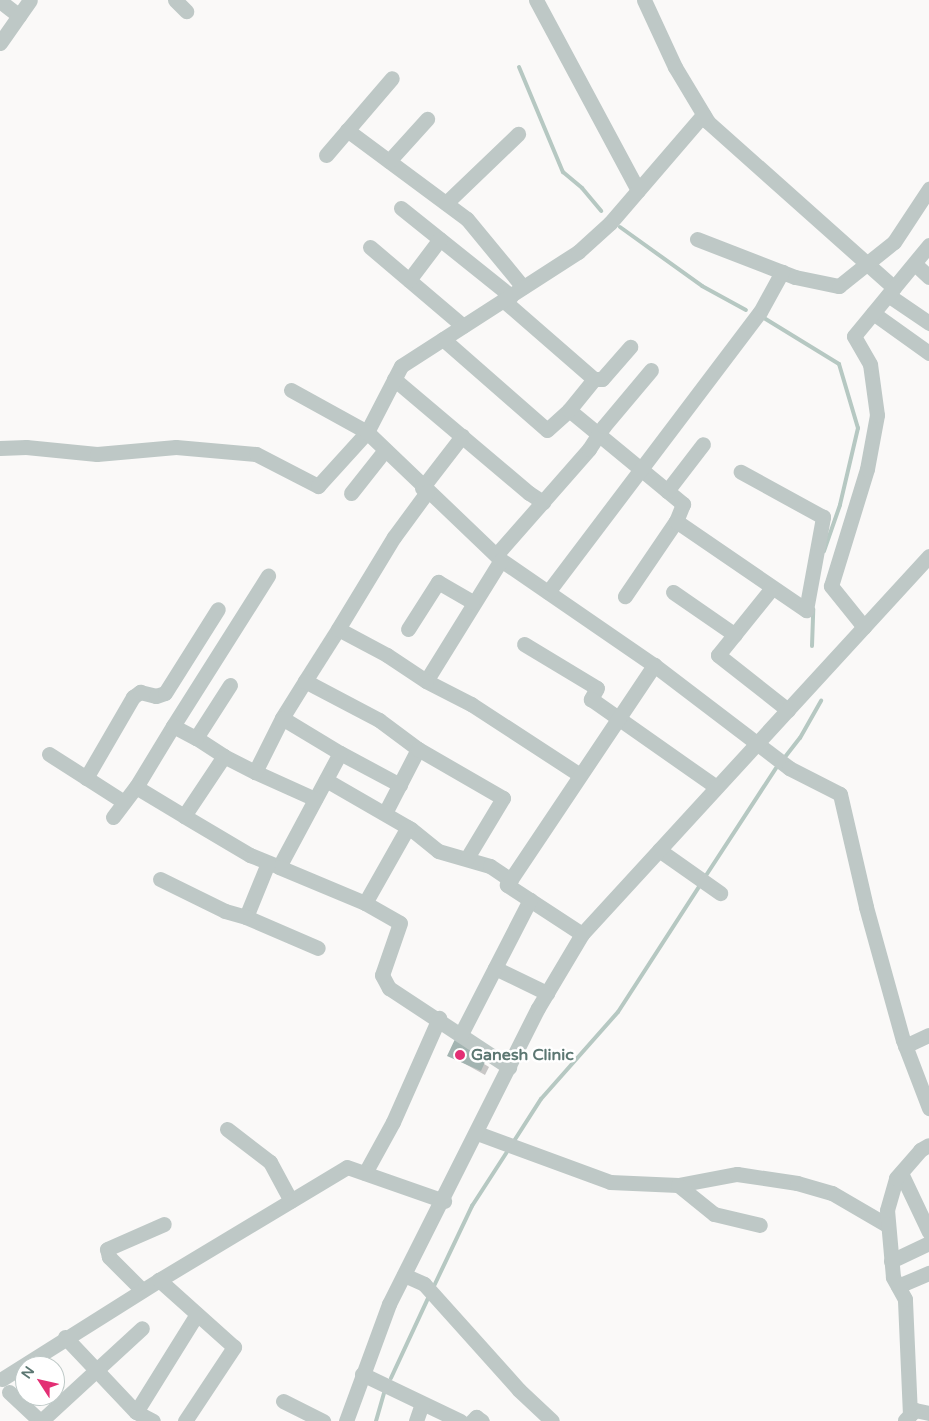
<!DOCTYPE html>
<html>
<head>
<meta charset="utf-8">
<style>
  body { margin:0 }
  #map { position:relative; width:929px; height:1421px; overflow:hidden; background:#faf9f8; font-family:"Varela Round",sans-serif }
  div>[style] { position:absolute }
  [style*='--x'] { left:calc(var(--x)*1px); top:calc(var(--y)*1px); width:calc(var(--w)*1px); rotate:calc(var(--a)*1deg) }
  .shadow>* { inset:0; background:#0003 }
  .stream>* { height:4px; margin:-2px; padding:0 2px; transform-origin:2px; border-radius:2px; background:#b6c8c2 }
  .building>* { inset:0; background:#a3b4b1 }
  .minor>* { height:15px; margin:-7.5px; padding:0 7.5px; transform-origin:7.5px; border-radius:7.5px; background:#bec8c6 }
  .dots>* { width:14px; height:14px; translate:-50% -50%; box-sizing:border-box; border:2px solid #fff; border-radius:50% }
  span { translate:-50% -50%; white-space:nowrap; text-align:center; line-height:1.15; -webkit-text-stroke:5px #fff; paint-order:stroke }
  .poi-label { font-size:16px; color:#5c7772; font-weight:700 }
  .left { translate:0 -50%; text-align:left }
  .north { position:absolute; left:15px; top:1356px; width:50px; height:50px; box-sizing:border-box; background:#fff; border:1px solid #bec9c7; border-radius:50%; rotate:305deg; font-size:14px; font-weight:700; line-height:20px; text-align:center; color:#5c7772 }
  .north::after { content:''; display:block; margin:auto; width:18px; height:22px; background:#e32f74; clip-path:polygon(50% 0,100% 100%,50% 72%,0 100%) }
</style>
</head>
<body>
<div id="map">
  <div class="shadow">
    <div style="clip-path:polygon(456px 1039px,479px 1052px,476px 1059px,489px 1067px,485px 1075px,449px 1055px)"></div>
  </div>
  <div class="stream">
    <div style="--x:519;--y:67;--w:114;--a:67.3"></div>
    <div style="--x:563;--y:172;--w:25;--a:40"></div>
    <div style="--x:582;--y:188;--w:30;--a:50"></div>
    <div style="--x:620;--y:227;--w:101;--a:35.7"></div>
    <div style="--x:702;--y:286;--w:50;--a:28.6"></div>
    <div style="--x:764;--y:318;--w:88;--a:31.5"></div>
    <div style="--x:839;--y:364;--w:67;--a:73.5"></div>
    <div style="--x:858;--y:428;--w:79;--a:103.2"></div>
    <div style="--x:840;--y:505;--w:49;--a:109.2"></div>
    <div style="--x:812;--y:646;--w:37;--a:-88"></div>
    <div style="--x:785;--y:757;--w:24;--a:-52"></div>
    <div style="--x:800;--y:738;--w:43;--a:-60.4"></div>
    <div style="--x:705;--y:877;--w:130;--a:-56.9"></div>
    <div style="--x:514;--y:1141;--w:50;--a:-57.3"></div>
    <div style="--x:541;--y:1099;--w:116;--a:-48.5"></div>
    <div style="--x:618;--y:1012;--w:149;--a:-57.1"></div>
    <div style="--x:434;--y:1286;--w:89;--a:-64.6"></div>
    <div style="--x:472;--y:1206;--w:64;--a:-57.1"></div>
    <div style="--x:391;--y:1378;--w:90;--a:-65.1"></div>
    <div style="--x:376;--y:1421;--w:32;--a:-74"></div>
  </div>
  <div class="building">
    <div style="clip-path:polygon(456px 1037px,476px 1047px,471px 1056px,485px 1062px,481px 1071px,447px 1056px)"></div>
  </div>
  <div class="minor">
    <div style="--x:175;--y:0;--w:16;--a:45"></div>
    <div style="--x:536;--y:0;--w:216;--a:61.8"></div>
    <div style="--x:644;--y:0;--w:74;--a:65.2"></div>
    <div style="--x:675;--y:67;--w:64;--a:59"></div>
    <div style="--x:708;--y:122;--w:249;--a:41.7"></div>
    <div style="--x:0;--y:1;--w:24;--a:38"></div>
    <div style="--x:0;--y:43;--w:52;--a:-55.1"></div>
    <div style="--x:347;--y:130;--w:149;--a:36.6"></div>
    <div style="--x:467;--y:219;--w:88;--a:50.5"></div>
    <div style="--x:326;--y:155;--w:101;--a:-49.4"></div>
    <div style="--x:389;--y:161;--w:57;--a:-47.9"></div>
    <div style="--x:446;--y:203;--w:100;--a:-43.8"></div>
    <div style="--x:401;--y:208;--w:141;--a:38.7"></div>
    <div style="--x:697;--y:239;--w:105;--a:21.2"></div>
    <div style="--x:795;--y:277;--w:45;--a:11.6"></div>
    <div style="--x:839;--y:286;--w:70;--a:-38.7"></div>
    <div style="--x:894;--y:242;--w:64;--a:-56.6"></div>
    <div style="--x:370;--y:247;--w:122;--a:40.3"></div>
    <div style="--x:915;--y:264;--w:19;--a:43"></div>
    <div style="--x:409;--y:280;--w:51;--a:-52.9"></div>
    <div style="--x:888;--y:295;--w:50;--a:34.3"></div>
    <div style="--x:503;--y:300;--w:121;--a:41"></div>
    <div style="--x:594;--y:379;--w:8;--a:0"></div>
    <div style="--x:602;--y:379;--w:43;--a:-48.8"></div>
    <div style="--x:873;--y:313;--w:69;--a:35.5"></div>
    <div style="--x:443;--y:339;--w:138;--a:41.2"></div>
    <div style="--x:547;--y:430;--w:30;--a:-42"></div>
    <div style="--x:569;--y:410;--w:148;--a:39.5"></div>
    <div style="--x:683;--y:504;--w:18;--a:112"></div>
    <div style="--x:676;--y:521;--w:91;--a:124.2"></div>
    <div style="--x:394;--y:379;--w:177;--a:40.2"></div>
    <div style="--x:529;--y:493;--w:17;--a:33"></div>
    <div style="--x:291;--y:390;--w:87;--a:28.9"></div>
    <div style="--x:367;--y:432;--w:74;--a:-62.7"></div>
    <div style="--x:401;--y:366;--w:211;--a:-32.8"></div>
    <div style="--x:578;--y:252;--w:43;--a:-42.2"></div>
    <div style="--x:610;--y:223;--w:143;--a:-49.3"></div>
    <div style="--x:569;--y:410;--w:40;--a:-51"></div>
    <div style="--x:0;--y:448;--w:26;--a:-2"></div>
    <div style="--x:26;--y:447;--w:71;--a:5.6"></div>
    <div style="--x:97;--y:454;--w:79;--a:-5.1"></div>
    <div style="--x:176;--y:447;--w:80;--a:5"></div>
    <div style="--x:256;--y:454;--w:70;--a:27.3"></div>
    <div style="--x:318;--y:486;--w:73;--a:-47.8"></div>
    <div style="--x:367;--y:432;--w:185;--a:43.7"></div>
    <div style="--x:501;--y:560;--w:186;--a:34.5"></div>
    <div style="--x:654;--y:665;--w:170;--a:37.3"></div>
    <div style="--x:789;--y:768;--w:57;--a:27"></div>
    <div style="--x:840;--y:794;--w:116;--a:77"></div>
    <div style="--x:866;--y:907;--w:138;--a:74.5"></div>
    <div style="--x:903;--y:1040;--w:73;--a:69.1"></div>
    <div style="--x:422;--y:488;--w:66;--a:-52.4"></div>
    <div style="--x:667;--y:491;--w:59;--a:-52.5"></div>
    <div style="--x:351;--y:493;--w:55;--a:-51.7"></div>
    <div style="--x:676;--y:521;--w:158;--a:34.4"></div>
    <div style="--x:806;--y:610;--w:95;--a:-79.6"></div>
    <div style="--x:823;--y:517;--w:94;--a:-151.2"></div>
    <div style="--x:496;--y:555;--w:141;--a:-48.7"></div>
    <div style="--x:589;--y:449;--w:27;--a:-57"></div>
    <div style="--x:604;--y:426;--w:73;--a:-50"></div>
    <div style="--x:501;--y:560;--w:142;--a:121.8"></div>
    <div style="--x:426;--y:681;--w:51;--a:27.1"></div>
    <div style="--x:471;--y:704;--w:130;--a:33.1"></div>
    <div style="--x:772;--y:588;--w:86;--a:128.9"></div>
    <div style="--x:718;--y:655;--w:89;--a:38.2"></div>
    <div style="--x:548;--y:592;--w:351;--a:-52.9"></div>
    <div style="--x:760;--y:312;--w:46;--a:-61.2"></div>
    <div style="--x:673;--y:592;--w:75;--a:34.7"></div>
    <div style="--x:864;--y:627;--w:53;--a:-128.8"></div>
    <div style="--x:831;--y:586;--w:122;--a:-72.9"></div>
    <div style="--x:867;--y:469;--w:55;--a:-79.5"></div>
    <div style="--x:877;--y:415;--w:51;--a:-97.8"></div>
    <div style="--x:870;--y:364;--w:32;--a:-120"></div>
    <div style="--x:854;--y:336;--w:118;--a:-50.5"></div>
    <div style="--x:408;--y:629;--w:56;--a:-57.4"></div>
    <div style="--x:438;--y:582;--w:39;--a:30"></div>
    <div style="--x:524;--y:644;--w:85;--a:31.1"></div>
    <div style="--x:597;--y:688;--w:13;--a:119"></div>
    <div style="--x:591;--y:699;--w:153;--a:35.1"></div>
    <div style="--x:305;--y:681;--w:62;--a:-57.6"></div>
    <div style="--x:426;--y:681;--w:47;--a:-146.3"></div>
    <div style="--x:387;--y:655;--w:55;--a:-152"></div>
    <div style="--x:338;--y:629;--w:108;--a:-58.7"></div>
    <div style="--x:394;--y:537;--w:56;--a:-53.7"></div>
    <div style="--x:282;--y:718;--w:44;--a:-58.1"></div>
    <div style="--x:305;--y:681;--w:84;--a:27.8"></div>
    <div style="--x:379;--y:720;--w:49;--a:36.6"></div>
    <div style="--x:173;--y:726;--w:178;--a:-57.7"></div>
    <div style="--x:49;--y:754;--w:89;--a:32.6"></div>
    <div style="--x:224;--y:756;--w:33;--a:-147"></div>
    <div style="--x:196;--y:738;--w:63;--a:-57.3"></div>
    <div style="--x:255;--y:772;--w:35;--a:-153"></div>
    <div style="--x:224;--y:756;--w:72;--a:123.7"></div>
    <div style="--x:184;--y:816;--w:77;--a:30.6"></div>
    <div style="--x:250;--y:855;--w:31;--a:22"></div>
    <div style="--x:86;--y:778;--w:94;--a:-59.9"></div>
    <div style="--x:133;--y:697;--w:9;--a:-36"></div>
    <div style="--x:140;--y:692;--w:16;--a:14"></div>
    <div style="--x:156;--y:696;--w:9;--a:-18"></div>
    <div style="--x:165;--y:693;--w:99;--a:-57.8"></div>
    <div style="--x:326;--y:780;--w:98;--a:30"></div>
    <div style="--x:411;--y:829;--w:35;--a:39"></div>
    <div style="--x:438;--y:851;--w:54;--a:16.1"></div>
    <div style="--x:490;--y:866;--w:25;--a:34"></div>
    <div style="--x:400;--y:785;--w:68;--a:-151.9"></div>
    <div style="--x:340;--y:753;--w:129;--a:118.2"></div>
    <div style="--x:279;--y:867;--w:93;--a:22.7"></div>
    <div style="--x:365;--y:903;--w:40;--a:29.7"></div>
    <div style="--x:400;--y:923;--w:55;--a:109.1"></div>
    <div style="--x:382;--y:975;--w:15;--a:62"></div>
    <div style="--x:389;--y:988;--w:144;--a:33.4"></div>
    <div style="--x:136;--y:787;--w:71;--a:-58.8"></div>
    <div style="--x:173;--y:726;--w:26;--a:28"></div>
    <div style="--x:315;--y:799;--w:66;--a:-155.8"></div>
    <div style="--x:255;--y:772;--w:60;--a:-63.4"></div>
    <div style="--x:282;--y:718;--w:68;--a:31.1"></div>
    <div style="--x:385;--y:813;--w:72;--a:-62.7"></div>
    <div style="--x:418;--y:749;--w:98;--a:30"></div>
    <div style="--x:503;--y:798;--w:70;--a:121"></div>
    <div style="--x:113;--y:817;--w:38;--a:-53"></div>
    <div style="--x:136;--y:787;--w:56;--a:31.1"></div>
    <div style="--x:659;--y:850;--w:75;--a:35.2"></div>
    <div style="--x:268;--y:863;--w:58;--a:112.2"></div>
    <div style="--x:246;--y:917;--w:78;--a:23.3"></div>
    <div style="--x:160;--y:879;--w:72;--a:26.2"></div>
    <div style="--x:225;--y:911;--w:22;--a:16"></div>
    <div style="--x:365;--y:903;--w:87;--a:-60.5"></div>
    <div style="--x:582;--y:934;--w:90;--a:-146.8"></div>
    <div style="--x:507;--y:885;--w:265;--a:-56.2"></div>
    <div style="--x:495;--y:968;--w:58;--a:25.7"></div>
    <div style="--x:461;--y:1034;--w:151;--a:-62.8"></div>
    <div style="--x:905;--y:1046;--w:26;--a:-25"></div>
    <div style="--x:227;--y:1129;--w:54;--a:37.5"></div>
    <div style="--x:270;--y:1162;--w:44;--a:61.7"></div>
    <div style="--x:477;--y:1133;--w:142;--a:20.2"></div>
    <div style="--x:610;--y:1182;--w:68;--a:2.5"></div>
    <div style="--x:678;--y:1185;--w:60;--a:-10.6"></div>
    <div style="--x:737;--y:1174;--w:61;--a:8.5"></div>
    <div style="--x:797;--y:1183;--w:36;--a:16"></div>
    <div style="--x:832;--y:1193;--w:64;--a:30.2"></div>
    <div style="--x:365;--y:1173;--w:58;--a:-61.2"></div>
    <div style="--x:393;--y:1122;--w:114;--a:-66.1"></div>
    <div style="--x:901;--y:1173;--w:65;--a:64.6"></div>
    <div style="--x:678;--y:1185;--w:46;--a:38.9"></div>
    <div style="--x:714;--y:1214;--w:47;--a:13.4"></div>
    <div style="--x:891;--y:1261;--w:42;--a:-25.3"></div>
    <div style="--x:404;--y:1275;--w:22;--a:24"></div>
    <div style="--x:424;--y:1284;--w:142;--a:48.1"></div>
    <div style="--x:519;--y:1390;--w:45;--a:43.2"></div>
    <div style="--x:898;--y:1286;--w:34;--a:-23"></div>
    <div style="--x:142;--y:1290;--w:47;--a:-135"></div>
    <div style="--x:109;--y:1257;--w:8;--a:-104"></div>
    <div style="--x:107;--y:1249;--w:62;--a:-23.7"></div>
    <div style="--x:65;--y:1337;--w:103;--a:46.6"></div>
    <div style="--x:136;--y:1412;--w:19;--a:28"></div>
    <div style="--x:362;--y:1374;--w:109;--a:25.6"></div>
    <div style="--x:2;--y:1379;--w:186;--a:-32.2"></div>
    <div style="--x:9;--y:1392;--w:42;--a:43.1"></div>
    <div style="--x:283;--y:1401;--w:45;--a:26.6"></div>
    <div style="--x:136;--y:1412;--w:115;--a:-58.1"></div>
    <div style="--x:910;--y:1415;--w:116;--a:-92.5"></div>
    <div style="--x:905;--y:1299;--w:25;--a:-119"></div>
    <div style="--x:893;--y:1277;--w:67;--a:-95.1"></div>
    <div style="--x:887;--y:1210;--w:33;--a:-74"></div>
    <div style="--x:896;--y:1178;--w:37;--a:-49"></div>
    <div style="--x:920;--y:1150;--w:10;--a:-29"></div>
    <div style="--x:905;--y:1420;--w:14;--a:-45"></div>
    <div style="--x:915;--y:1410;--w:14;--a:12"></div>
    <div style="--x:41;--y:1421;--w:137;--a:-42.6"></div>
    <div style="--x:185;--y:1421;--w:89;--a:-56.5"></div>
    <div style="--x:234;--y:1347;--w:101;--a:-138.2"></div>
    <div style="--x:159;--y:1280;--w:219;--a:-31"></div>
    <div style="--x:347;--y:1167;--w:103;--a:19.3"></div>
    <div style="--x:346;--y:1421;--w:125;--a:-69.8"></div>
    <div style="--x:389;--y:1304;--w:331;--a:-63.3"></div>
    <div style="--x:538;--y:1008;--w:86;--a:-59.3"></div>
    <div style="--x:582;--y:934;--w:513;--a:-47.45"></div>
    <div style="--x:416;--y:1421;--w:18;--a:-71"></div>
    <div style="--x:472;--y:1421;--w:6;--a:-45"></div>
    <div style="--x:476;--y:1417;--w:7;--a:34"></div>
  </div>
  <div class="dots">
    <div style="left:460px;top:1055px;background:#e32f74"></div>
  </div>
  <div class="poi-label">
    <span class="left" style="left:471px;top:1055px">Ganesh Clinic</span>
  </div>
  <div class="north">N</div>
</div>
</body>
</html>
